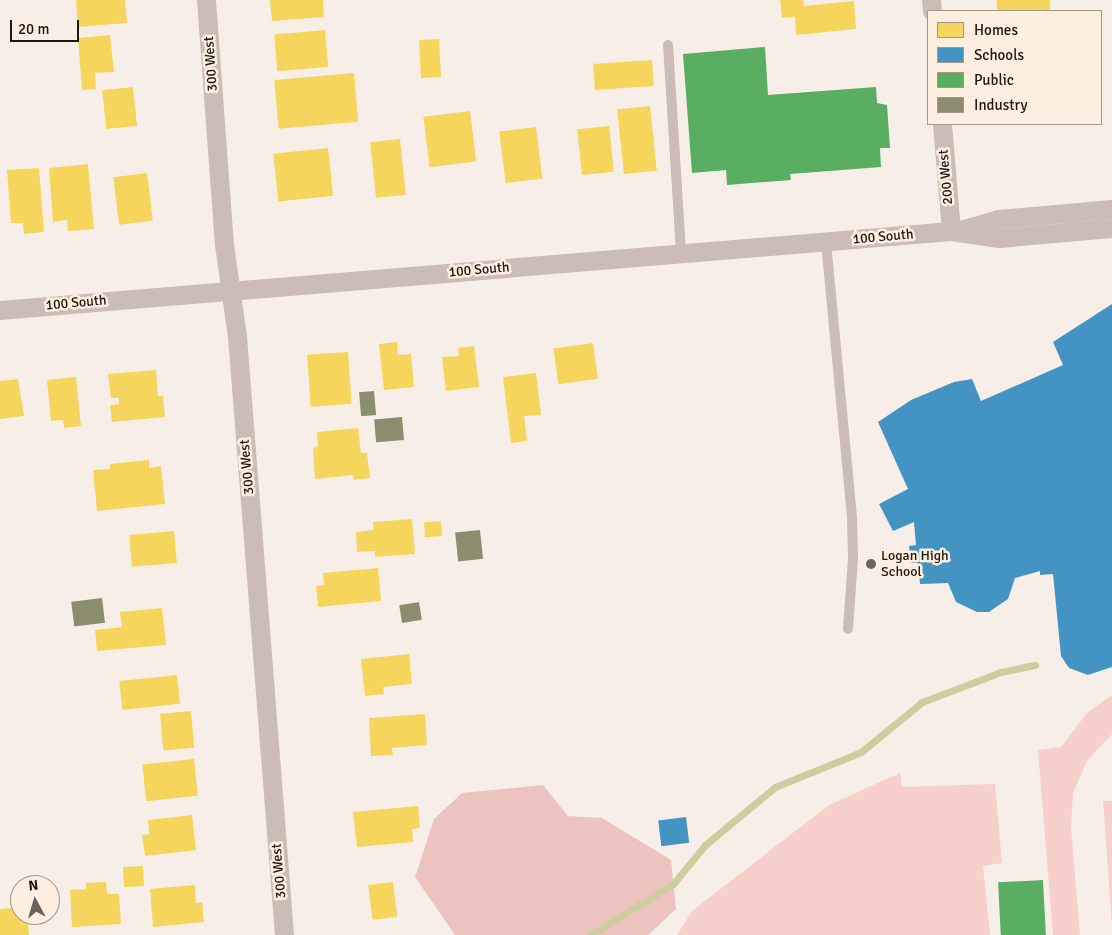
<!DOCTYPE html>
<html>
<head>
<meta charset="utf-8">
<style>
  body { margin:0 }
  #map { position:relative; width:1112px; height:935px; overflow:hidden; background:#f7efe7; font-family:Signika,sans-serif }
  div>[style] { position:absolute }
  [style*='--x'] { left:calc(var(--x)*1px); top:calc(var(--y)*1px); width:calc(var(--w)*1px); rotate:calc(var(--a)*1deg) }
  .green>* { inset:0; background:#f7d0cc }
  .forest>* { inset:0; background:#edc3bf }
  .homes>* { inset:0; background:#f6d55c; transform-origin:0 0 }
  .schools>* { inset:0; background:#4393c3; transform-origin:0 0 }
  .public>* { inset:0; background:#5aae61; transform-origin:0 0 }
  .industry>* { inset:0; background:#8c8c6e; transform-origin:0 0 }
  .stream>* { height:7px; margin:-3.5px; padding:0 3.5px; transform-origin:3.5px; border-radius:3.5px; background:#cecd9e }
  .service>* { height:10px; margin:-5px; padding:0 5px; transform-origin:5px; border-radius:5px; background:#ccbcb6 }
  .minor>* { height:19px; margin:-9.5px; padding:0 9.5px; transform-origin:9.5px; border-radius:9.5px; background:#ccbcb6 }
  .dots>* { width:14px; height:14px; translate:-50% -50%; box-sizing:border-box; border:2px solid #feeee0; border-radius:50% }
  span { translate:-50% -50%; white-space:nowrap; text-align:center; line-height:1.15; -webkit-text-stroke:5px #feeee0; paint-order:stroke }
  .street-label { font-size:14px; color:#1e1710 }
  .poi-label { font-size:14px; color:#1e1710 }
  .left { translate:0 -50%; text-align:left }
  .legend { position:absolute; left:927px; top:10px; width:175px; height:115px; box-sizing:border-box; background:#feeee0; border:1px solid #a4988d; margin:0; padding:6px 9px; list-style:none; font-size:15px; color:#1e1710 }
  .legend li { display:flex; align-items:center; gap:10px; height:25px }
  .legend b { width:25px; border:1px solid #a4988d }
  .north { position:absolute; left:10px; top:875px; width:50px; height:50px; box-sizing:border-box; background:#feeee0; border:1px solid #a4988d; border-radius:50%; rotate:354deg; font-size:14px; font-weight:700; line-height:20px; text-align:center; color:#1e1710 }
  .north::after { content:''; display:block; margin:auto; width:18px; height:22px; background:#6a635b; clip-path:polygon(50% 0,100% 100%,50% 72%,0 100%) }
  .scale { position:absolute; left:10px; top:20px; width:69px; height:22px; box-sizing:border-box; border:2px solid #1e1710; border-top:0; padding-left:6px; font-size:15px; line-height:18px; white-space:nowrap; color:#1e1710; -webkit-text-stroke:4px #feeee0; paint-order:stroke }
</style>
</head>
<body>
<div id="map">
  <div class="green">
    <div style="clip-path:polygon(1112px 695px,1112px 734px,1087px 761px,1073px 793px,1071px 827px,1080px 935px,1053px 935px,1038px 750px,1061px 747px,1087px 713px)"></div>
    <div style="clip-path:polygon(900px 773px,902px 787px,995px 784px,1002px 863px,983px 866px,990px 935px,677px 935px,692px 911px,829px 805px)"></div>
    <div style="clip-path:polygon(1103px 801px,1112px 801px,1112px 926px)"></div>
  </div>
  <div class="forest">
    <div style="clip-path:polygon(543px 785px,568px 816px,602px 818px,671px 860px,676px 909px,648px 935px,455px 935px,415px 877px,434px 819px,462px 793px)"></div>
  </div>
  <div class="homes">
    <div style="clip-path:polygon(76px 0,125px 0,127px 23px,78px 27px)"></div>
    <div style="clip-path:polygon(270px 0,323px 0,324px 17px,272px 21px)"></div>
    <div style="clip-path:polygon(780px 0,803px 0,804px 6px,854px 1px,856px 29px,796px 35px,795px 17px,782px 18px)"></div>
    <div style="left:997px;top:0;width:53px;height:11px"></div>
    <div style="left:325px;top:30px;width:37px;height:51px;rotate:85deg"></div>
    <div style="clip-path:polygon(110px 35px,114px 72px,95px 73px,96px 89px,82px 90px,78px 38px)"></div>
    <div style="left:439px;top:39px;width:38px;height:20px;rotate:87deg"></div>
    <div style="left:652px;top:60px;width:26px;height:59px;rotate:86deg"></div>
    <div style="left:354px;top:73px;width:49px;height:80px;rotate:85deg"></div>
    <div style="left:133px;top:87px;width:39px;height:31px;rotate:84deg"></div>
    <div style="left:650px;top:106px;width:65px;height:33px;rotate:84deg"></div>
    <div style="left:470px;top:111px;width:51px;height:47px;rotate:83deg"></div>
    <div style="left:609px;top:126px;width:46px;height:32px;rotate:84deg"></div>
    <div style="left:536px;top:127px;width:52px;height:37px;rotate:83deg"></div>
    <div style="left:400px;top:139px;width:56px;height:30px;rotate:84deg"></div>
    <div style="left:328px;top:148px;width:48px;height:55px;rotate:84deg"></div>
    <div style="clip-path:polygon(88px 164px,94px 229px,68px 231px,67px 220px,53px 222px,49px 168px)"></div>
    <div style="clip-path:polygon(39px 168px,44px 232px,24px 234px,23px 223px,11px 223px,7px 170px)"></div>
    <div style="left:147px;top:173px;width:48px;height:34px;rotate:83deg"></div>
    <div style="clip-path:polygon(397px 342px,398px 355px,411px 354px,414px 387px,384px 390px,379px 344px)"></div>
    <div style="left:593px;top:343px;width:36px;height:40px;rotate:82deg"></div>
    <div style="clip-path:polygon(474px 346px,479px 387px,446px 391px,442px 357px,459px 356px,458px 348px)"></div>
    <div style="left:348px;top:352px;width:52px;height:41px;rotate:86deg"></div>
    <div style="clip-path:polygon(156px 370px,158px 396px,163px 396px,165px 417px,112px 422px,110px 405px,119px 404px,119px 398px,111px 398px,108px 374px)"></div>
    <div style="clip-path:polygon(536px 373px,541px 415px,524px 416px,527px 441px,511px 443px,503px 377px)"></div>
    <div style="clip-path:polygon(76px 377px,81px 426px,64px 428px,63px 420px,51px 421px,47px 380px)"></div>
    <div style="clip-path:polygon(18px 379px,24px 416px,0 419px,0 381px)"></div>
    <div style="clip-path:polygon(358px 428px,361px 453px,367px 453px,370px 478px,354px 480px,353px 475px,315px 479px,313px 448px,318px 447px,317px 432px)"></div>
    <div style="clip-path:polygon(149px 460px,149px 468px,161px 466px,165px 504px,97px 511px,93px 470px,110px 469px,110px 464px)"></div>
    <div style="clip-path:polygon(412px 519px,415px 554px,375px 557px,375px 551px,357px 552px,356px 532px,374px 530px,373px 522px)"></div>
    <div style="left:441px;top:521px;width:15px;height:17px;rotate:86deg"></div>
    <div style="left:174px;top:531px;width:32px;height:45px;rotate:85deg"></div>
    <div style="clip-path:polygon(378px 568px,381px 601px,318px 607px,316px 586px,324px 585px,323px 573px)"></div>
    <div style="clip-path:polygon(162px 608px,166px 645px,97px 651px,95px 630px,122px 627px,120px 612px)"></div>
    <div style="clip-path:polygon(409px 654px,412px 684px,383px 687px,384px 694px,365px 696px,361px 659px)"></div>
    <div style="left:177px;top:675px;width:29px;height:58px;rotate:84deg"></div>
    <div style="left:191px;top:711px;width:37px;height:31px;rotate:85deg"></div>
    <div style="clip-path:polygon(425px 714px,427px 745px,392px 748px,393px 755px,371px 756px,369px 718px)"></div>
    <div style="left:194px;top:759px;width:37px;height:52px;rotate:84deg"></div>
    <div style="clip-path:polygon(418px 806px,420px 828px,412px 829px,413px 842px,357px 847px,353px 812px)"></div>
    <div style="clip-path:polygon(192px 815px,196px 850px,145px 856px,142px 835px,149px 834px,148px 820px)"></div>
    <div style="left:143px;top:866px;width:20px;height:20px;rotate:87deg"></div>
    <div style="clip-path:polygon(106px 882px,107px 894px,119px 894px,121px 924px,72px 927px,70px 890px,86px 889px,86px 883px)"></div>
    <div style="left:393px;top:882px;width:35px;height:25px;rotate:83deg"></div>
    <div style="clip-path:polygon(195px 885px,196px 903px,202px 902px,204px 922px,153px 927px,150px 889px)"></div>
    <div style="clip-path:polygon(20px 907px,20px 915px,27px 915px,29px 935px,0 935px,0 909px)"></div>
  </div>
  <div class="schools">
    <div style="clip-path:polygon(1112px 304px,1112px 667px,1088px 675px,1069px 668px,1061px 656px,1053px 574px,1040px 575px,1040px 571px,1015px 578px,1008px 599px,989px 612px,977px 612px,956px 602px,948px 583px,920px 584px,918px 563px,911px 563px,909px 546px,916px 545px,914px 522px,893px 531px,879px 504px,908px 489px,878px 422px,911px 400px,954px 382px,972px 379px,981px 401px,1063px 365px,1053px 342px)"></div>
    <div style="left:686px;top:817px;width:26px;height:28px;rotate:83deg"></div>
  </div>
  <div class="public">
    <div style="clip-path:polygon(765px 47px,768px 95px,876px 87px,877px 103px,887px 105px,890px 148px,880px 148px,881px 167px,790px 174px,791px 180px,727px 185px,726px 170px,692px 173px,683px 54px)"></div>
    <div style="left:1043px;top:880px;width:55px;height:45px;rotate:87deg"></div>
  </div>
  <div class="industry">
    <div style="left:374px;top:391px;width:24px;height:15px;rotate:85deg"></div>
    <div style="left:402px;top:417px;width:23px;height:28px;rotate:85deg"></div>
    <div style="left:480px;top:530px;width:29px;height:25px;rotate:84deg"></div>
    <div style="left:102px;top:598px;width:25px;height:31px;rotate:83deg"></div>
    <div style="left:419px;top:602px;width:18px;height:20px;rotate:81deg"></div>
  </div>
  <div class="stream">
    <div style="--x:590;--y:935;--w:97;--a:-31.6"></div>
    <div style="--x:673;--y:884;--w:50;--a:-50.6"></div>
    <div style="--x:705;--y:845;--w:91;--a:-39.6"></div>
    <div style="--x:775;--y:787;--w:93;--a:-22.1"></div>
    <div style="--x:861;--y:752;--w:79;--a:-39.3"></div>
    <div style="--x:922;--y:702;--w:85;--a:-20.8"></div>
    <div style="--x:1001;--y:672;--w:35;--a:-12"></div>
  </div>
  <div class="service">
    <div style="--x:668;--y:45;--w:208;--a:86.4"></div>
    <div style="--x:826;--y:242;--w:277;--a:84.6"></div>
    <div style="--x:852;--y:518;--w:41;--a:88.6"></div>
    <div style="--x:853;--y:559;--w:70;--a:94.1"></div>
  </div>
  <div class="minor">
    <div style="--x:206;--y:0;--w:245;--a:85.8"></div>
    <div style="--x:224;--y:244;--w:93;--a:82"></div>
    <div style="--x:237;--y:336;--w:601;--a:85.51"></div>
    <div style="--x:931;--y:0;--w:11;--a:85"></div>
    <div style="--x:942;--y:124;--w:107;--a:85.2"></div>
    <div style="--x:964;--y:229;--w:35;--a:-16"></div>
    <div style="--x:998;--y:219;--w:114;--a:-5"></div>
    <div style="--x:0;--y:310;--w:954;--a:-4.75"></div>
    <div style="--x:951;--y:231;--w:49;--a:8.3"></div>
    <div style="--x:999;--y:238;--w:113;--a:-5.1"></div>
  </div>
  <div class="dots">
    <div style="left:871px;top:564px;background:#6a635b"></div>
  </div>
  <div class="street-label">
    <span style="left:211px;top:64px;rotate:-94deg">300 West</span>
    <span style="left:946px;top:177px;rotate:-95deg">200 West</span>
    <span style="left:883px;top:237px;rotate:-5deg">100 South</span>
    <span style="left:479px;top:270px;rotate:-5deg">100 South</span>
    <span style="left:76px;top:303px;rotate:-5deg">100 South</span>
    <span style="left:247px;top:467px;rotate:-95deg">300 West</span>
    <span style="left:279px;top:871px;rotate:-95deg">300 West</span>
  </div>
  <div class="poi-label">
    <span class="left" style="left:881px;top:564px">Logan High<br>School</span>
  </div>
  <ul class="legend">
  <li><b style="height:14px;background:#f6d55c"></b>Homes</li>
  <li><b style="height:14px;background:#4393c3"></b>Schools</li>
  <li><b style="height:14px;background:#5aae61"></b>Public</li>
  <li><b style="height:14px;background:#8c8c6e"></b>Industry</li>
  </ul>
  <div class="north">N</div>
  <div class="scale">20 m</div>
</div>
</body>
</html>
